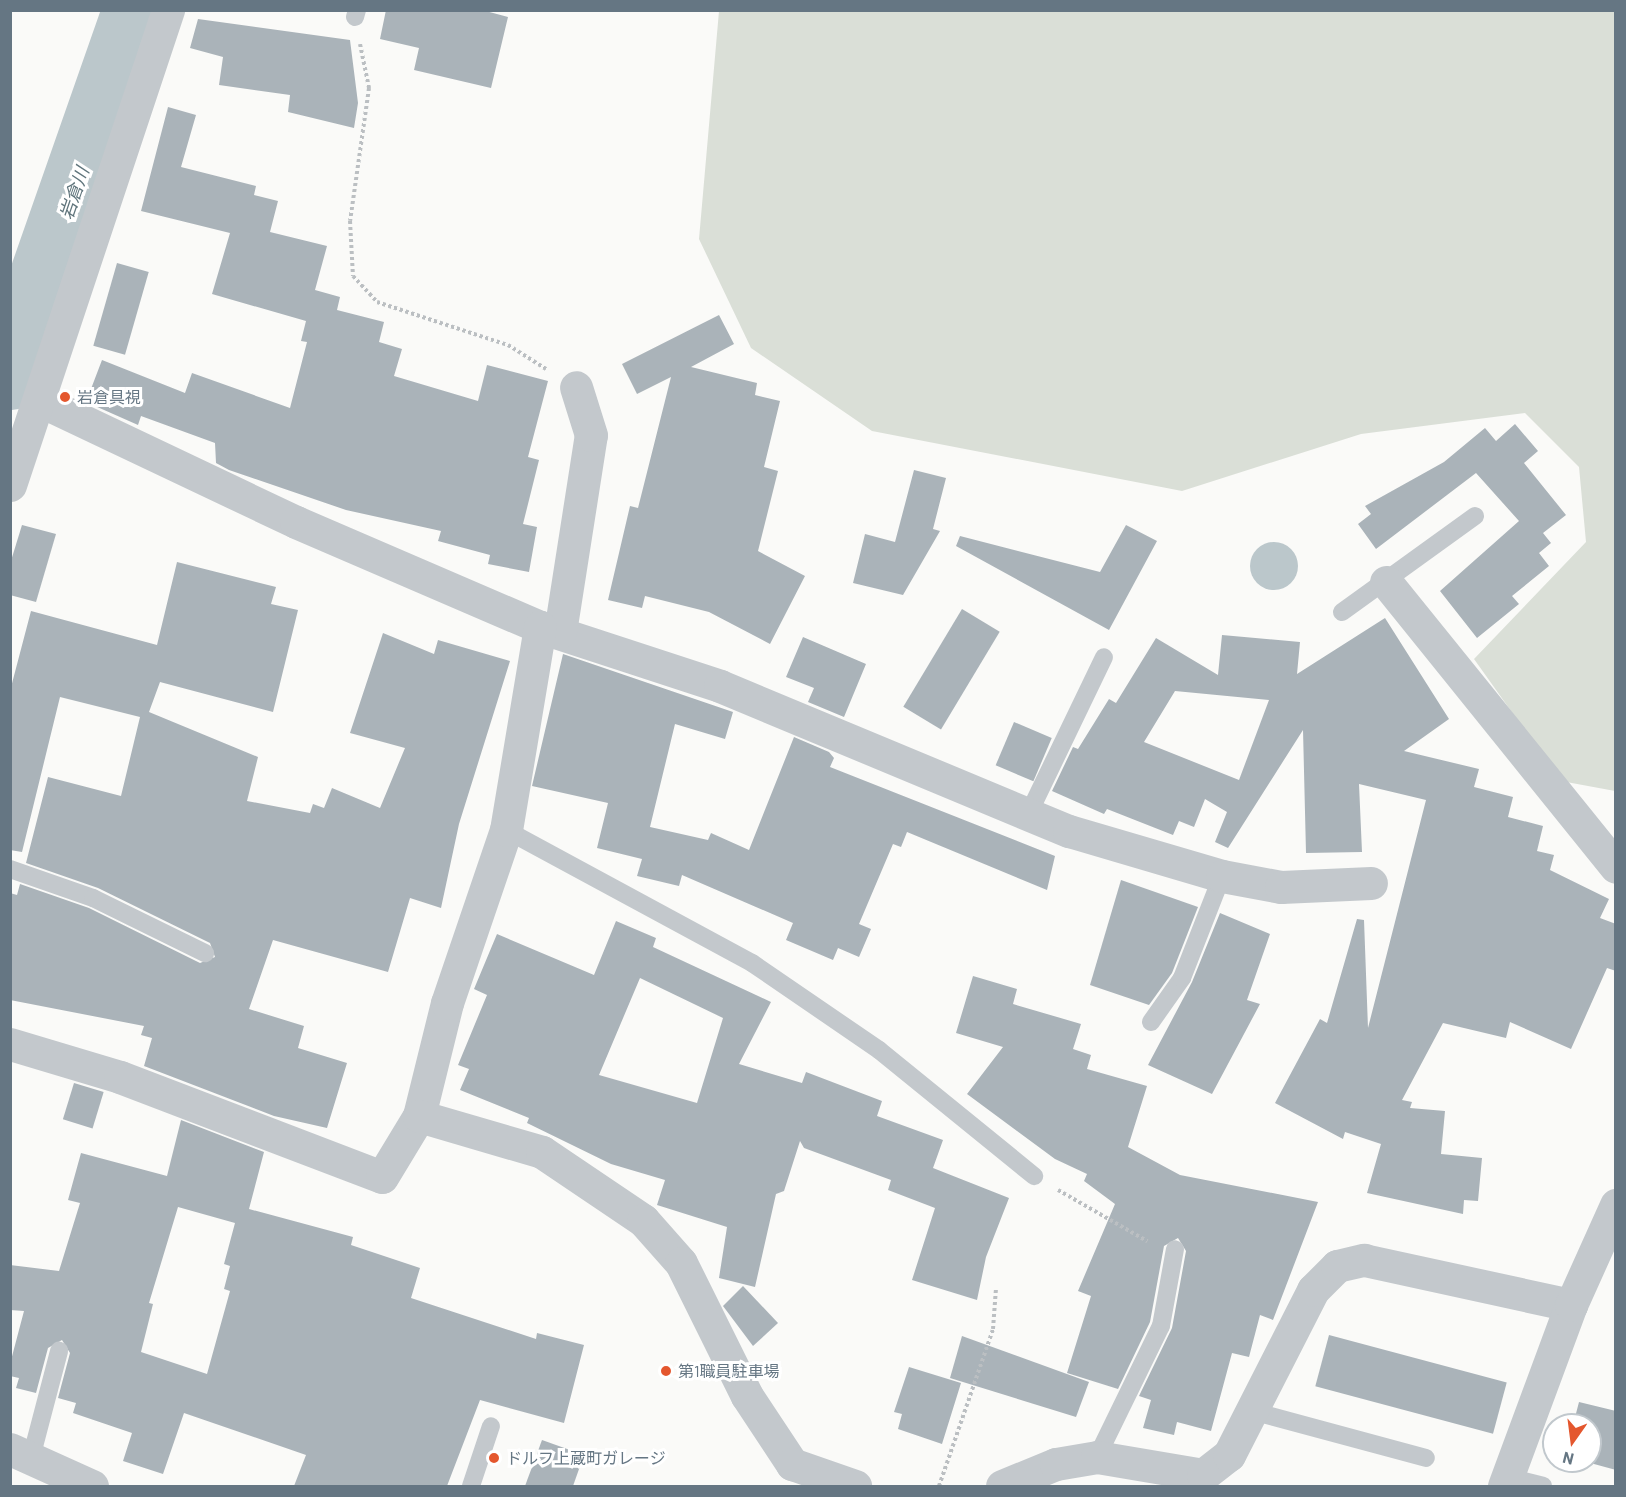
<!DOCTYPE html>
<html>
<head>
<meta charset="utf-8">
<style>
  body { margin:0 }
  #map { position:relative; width:1626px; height:1497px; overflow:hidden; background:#fafaf8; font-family:Barlow,"Noto Sans JP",sans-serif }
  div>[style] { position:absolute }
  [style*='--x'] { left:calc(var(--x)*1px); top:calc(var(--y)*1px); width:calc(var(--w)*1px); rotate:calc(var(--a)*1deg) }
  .green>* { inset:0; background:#dadfd7 }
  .water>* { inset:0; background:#bbc7cb }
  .round { border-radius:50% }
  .river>* { height:70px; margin:-35px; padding:0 35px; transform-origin:35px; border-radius:35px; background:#bbc7cb }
  .building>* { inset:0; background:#aab3b9; transform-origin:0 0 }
  .path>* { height:4px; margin-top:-2px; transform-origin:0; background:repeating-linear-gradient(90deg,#bbbfc2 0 3px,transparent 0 6px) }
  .lane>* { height:18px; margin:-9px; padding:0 9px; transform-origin:9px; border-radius:9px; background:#c3c8cc }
  .street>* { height:33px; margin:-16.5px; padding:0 16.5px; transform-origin:16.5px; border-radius:16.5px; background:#c3c8cc }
  .dots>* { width:16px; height:16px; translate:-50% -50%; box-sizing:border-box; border:3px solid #fff; border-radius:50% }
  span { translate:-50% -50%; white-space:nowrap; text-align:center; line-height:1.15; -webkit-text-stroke:6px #fff; paint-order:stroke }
  .poi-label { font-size:16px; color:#657683 }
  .left { translate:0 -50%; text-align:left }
  .water-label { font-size:18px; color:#60757c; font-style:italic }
  .frame { position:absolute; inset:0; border:12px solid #657683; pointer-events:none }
  .north { position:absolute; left:1542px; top:1413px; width:60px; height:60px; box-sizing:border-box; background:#fff; border:2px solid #c1c8cd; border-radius:50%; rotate:194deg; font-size:16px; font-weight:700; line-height:24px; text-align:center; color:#657683 }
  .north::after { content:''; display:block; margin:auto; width:21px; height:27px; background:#e4572e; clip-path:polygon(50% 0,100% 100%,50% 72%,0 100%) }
</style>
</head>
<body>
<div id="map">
  <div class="green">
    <div style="clip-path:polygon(719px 11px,1615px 11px,1615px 791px,1561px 781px,1474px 659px,1586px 542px,1579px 467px,1525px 413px,1361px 434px,1182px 491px,872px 431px,751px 348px,699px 239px)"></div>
  </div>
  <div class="water">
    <div class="round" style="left:1250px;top:542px;width:48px;height:48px"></div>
  </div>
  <div class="river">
    <div style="--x:10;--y:375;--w:387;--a:-70.7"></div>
  </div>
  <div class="building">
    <div style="clip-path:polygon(386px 10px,482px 10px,508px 17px,491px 88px,414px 70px,419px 48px,380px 39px)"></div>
    <div style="clip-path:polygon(198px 19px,350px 40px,358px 103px,354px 128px,288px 112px,290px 95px,219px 85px,223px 57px,190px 48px)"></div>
    <div style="clip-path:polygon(168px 107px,196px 115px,181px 167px,256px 186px,254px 195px,278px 201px,270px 232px,327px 246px,315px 290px,340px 297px,337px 310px,384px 322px,379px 342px,402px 349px,394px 376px,478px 401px,487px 365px,548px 381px,528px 457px,539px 460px,523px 524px,537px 527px,529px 572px,488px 564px,490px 555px,438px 541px,441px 531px,346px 510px,229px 470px,216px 463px,215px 443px,141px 416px,138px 425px,86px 402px,102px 360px,185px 393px,192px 373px,290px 408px,307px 342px,301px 341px,306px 321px,212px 294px,230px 233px,141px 211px)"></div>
    <div style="left:117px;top:263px;width:33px;height:86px;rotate:16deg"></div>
    <div style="clip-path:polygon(719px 315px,734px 344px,691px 367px,757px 383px,755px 395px,780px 401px,764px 467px,778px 471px,758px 551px,805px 576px,770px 644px,709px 612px,645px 596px,642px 608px,608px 600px,630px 506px,638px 508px,671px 377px,637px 394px,622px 364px)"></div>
    <div style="clip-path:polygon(1515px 424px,1538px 451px,1524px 463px,1566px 515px,1543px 533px,1551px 543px,1539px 553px,1549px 566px,1512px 596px,1519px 604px,1477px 638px,1440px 591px,1519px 521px,1476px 473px,1376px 549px,1358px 524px,1371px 514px,1365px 506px,1444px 462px,1485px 428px,1496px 441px)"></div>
    <div style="clip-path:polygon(914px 470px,946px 478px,933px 529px,940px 531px,903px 595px,853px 583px,865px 534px,895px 542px)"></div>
    <div style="clip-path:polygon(22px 525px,56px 534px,36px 602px,10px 595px,10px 564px)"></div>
    <div style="clip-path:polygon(1126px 525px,1157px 541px,1109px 630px,956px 546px,960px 536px,1100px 572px)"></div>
    <div style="clip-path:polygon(177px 562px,276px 587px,271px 604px,298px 610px,273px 712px,160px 682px,149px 712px,258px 757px,247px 801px,310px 813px,313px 804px,324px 808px,332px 788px,380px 808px,405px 748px,350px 733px,383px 633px,434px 654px,438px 640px,510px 661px,459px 824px,441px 908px,410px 898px,388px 972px,273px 940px,249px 1009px,304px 1026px,298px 1048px,347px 1063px,327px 1128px,274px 1116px,144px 1066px,152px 1038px,141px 1035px,144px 1026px,10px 1000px,10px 893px,17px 895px,20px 884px,89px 908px,200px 963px,215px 957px,210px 943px,98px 888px,26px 863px,48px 777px,121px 796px,140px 717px,60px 697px,22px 852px,10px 850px,10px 691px,31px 611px,157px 645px)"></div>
    <div style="left:962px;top:609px;width:44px;height:114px;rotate:31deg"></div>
    <div style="clip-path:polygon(evenodd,1385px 618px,1449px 719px,1404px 751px,1479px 769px,1474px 787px,1513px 797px,1508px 817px,1543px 826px,1537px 851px,1554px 855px,1550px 870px,1609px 899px,1600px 918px,1616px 924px,1616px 971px,1607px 968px,1571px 1049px,1510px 1022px,1506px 1038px,1443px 1023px,1402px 1100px,1412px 1102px,1410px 1108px,1445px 1111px,1441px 1154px,1482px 1158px,1478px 1201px,1464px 1200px,1463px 1214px,1367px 1193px,1381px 1144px,1345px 1132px,1343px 1139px,1275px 1103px,1320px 1019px,1327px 1023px,1357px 919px,1364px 920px,1368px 1028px,1426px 800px,1359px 784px,1362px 852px,1306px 853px,1303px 730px,1228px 848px,1215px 842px,1227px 812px,1205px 799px,1194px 827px,1179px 821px,1173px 835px,1107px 809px,1104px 814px,1052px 791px,1073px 747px,1078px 749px,1109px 699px,1116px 703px,1156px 638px,1218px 675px,1222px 635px,1300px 642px,1297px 674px,1385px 618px,1175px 691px,1269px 700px,1239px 780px,1144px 742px,1175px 691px)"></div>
    <div style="clip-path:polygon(803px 637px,866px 664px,844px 717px,808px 702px,814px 688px,786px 677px)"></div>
    <div style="clip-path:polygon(563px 654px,733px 712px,725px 739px,675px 724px,650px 827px,708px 840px,711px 833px,749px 850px,794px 737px,829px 752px,834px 758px,830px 767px,1055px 856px,1047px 890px,907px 832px,901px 847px,893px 844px,859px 924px,871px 929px,859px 957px,838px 948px,833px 960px,786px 940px,793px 923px,682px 875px,679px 886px,637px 876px,642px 859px,597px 848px,608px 803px,532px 786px)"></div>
    <div style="left:1014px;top:722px;width:41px;height:47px;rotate:23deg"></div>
    <div style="clip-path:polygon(1121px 880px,1198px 907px,1172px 973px,1149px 1005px,1090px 985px)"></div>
    <div style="clip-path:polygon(1220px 913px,1270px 934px,1247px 1000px,1260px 1004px,1212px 1094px,1148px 1065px,1192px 982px)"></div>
    <div style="clip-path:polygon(evenodd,616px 921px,656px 938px,653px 947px,771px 1002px,739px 1064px,802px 1083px,806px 1072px,882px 1101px,877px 1116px,943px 1140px,933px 1168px,1009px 1198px,986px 1257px,977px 1300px,912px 1280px,935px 1208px,888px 1190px,891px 1180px,804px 1148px,800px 1141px,784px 1191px,776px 1194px,755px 1287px,719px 1278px,727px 1227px,657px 1205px,665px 1180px,611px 1164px,527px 1123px,529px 1118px,460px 1090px,469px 1069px,458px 1065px,487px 995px,474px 989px,497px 934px,594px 975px,616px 921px,640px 978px,723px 1018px,697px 1103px,599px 1075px,640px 978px)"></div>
    <div style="clip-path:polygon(973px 976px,1017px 989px,1013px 1004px,1081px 1024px,1073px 1049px,1091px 1055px,1087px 1069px,1147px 1086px,1128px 1147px,1180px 1175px,1318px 1202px,1273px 1320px,1260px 1315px,1249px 1357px,1232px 1353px,1211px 1431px,1177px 1422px,1174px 1435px,1143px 1428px,1151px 1400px,1139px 1396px,1172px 1328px,1186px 1251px,1178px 1238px,1164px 1246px,1150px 1322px,1118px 1389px,1067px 1373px,1091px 1296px,1078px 1291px,1115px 1204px,1084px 1181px,1087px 1174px,1055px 1159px,967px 1094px,1003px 1047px,956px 1033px)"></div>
    <div style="left:74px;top:1083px;width:31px;height:38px;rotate:17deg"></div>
    <div style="clip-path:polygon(evenodd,181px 1120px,264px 1152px,249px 1209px,353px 1237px,351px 1245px,420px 1268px,411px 1298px,536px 1339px,537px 1333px,584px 1345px,564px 1423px,480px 1400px,447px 1486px,294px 1486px,306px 1455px,184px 1413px,163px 1474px,123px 1461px,132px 1433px,73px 1413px,76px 1403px,58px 1398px,70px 1353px,62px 1340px,48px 1348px,36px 1393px,16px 1388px,19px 1378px,10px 1376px,10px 1364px,24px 1311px,10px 1310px,10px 1265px,59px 1271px,80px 1203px,68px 1200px,81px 1153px,167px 1176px,181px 1120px,178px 1207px,235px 1223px,224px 1264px,230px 1266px,224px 1289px,230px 1291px,207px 1374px,141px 1352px,153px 1304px,149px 1303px,178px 1207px)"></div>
    <div style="clip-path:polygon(743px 1286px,778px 1323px,753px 1346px,723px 1306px)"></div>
    <div style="left:1329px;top:1335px;width:184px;height:53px;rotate:15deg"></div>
    <div style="clip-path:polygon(962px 1336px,1089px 1382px,1076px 1417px,950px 1378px)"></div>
    <div style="clip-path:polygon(909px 1367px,961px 1383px,942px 1444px,898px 1429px,902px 1414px,894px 1412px)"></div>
    <div style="clip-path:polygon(1579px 1402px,1616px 1411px,1616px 1470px,1583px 1461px,1590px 1461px,1590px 1425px,1573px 1425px)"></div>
    <div style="clip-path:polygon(542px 1440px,584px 1455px,573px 1486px,525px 1486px)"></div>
  </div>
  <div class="path">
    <div style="--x:360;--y:44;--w:45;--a:78.4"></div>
    <div style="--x:369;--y:88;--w:134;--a:98.1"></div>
    <div style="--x:350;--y:221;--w:55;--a:86.9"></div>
    <div style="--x:353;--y:276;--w:35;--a:47"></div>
    <div style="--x:377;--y:302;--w:138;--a:18.2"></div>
    <div style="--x:508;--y:345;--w:45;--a:32.3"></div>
    <div style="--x:1058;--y:1190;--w:103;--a:29.8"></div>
    <div style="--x:939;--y:1486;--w:166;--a:-71"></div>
    <div style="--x:993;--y:1329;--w:41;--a:-85.8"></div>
  </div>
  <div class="lane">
    <div style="--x:355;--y:17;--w:7;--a:-74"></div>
    <div style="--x:1342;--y:612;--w:164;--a:-35.8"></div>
    <div style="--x:1028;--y:815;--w:175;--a:-64.3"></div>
    <div style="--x:506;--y:830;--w:280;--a:28.4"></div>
    <div style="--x:752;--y:963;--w:154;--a:34.4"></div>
    <div style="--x:879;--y:1050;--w:200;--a:39.1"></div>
    <div style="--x:10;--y:869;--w:88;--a:19.3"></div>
    <div style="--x:93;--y:898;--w:125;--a:26.2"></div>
    <div style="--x:1151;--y:1022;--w:54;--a:-54.8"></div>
    <div style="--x:1182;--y:978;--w:110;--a:-68.6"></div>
    <div style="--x:1252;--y:1411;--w:180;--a:15.1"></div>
    <div style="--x:1097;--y:1457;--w:146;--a:-64"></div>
    <div style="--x:1161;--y:1326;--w:78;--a:-79.7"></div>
    <div style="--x:31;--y:1458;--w:111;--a:-75.3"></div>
    <div style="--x:1508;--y:1477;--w:36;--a:14"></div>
    <div style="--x:471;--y:1486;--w:63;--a:-71.6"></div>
  </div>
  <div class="street">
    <div style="--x:41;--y:401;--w:282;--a:25.4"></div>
    <div style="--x:296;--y:522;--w:266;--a:23.3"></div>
    <div style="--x:540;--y:627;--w:189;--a:18.1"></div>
    <div style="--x:720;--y:686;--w:378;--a:22.6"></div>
    <div style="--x:1069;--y:831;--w:159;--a:16.4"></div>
    <div style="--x:1222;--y:876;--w:60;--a:10.6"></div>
    <div style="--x:1281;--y:887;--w:90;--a:-2.5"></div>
    <div style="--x:10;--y:485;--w:501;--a:-71.6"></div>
    <div style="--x:1386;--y:582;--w:366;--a:51.1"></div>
    <div style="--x:560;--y:632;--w:199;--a:-81.1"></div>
    <div style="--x:591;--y:435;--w:50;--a:-107.4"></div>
    <div style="--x:10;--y:1044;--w:115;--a:16.7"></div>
    <div style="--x:120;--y:1077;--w:280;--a:20.9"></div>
    <div style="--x:382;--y:1177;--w:71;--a:-58.8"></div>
    <div style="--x:419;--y:1116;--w:116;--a:-76.1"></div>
    <div style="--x:447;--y:1003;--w:183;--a:-71.2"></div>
    <div style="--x:506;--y:830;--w:206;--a:-80.5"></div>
    <div style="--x:419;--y:1116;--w:128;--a:16.3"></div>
    <div style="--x:542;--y:1152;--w:122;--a:34"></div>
    <div style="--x:643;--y:1220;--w:57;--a:48.5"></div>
    <div style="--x:681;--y:1263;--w:148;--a:63.6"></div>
    <div style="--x:747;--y:1396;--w:82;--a:56.5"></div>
    <div style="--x:792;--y:1464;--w:67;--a:19.2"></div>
    <div style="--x:10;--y:1449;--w:90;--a:24.3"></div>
    <div style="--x:1002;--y:1486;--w:58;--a:-22.2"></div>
    <div style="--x:1056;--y:1464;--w:42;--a:-9.7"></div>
    <div style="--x:1097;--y:1457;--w:108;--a:9.6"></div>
    <div style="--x:1203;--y:1475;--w:33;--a:-38"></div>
    <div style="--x:1229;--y:1455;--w:185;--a:-63"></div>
    <div style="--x:1313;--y:1290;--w:34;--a:-45"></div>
    <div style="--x:1337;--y:1266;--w:28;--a:-13"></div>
    <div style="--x:1364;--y:1260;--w:212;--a:12.3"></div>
    <div style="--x:1504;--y:1486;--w:193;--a:-69.7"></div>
    <div style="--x:1571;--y:1305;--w:110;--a:-65.8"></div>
  </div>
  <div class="dots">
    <div style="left:65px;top:397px;background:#e4572e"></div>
    <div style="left:666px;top:1371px;background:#e4572e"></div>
    <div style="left:494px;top:1458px;background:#e4572e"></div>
  </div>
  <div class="poi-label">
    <span class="left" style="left:77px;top:397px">岩倉具視</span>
    <span class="left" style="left:678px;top:1371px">第1職員駐車場</span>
    <span class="left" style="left:506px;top:1458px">ドルフ上蔵町ガレージ</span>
  </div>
  <div class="water-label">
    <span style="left:74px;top:193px;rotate:-71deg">岩倉川</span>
  </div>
  <div class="frame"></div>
  <div class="north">N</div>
</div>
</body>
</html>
